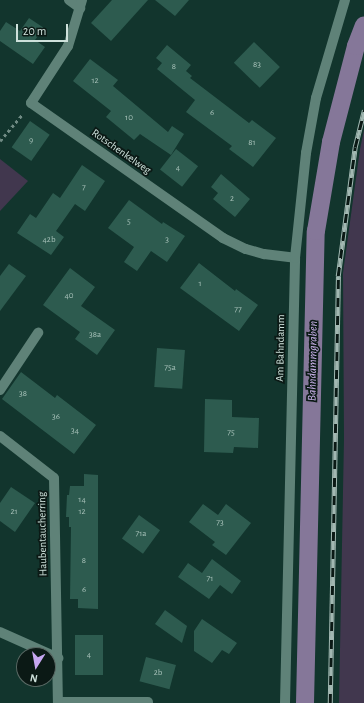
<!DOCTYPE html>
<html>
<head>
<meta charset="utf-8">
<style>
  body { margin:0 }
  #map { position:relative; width:364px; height:703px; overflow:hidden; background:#12352d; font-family:"Alegreya Sans",sans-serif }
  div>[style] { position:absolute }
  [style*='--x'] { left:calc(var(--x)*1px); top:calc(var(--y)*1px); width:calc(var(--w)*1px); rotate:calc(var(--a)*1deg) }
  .green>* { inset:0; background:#41374e }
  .canal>* { height:18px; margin:-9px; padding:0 9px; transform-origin:9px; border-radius:9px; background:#857799 }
  .building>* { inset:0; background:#2d5b4f; transform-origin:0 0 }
  .path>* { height:2.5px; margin-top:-1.25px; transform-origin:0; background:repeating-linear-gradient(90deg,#708b84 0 3px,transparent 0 6px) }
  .lane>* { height:10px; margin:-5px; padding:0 5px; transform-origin:5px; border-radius:5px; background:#5f8278 }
  .street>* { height:10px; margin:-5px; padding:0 5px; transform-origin:5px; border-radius:5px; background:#5f8278 }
  .rail>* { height:4.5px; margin-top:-2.25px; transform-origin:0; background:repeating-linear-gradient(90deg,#0b1915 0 9px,#a2b8b2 0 18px); box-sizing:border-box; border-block:1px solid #a2b8b2 }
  span { translate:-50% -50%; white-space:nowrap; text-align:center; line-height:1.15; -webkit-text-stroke:3.5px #0b1915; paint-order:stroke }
  .number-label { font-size:9px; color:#a6c0b8 }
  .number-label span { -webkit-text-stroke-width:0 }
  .street-label { font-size:11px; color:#cee1db }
  .water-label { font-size:12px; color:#ccb3ed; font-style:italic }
  .north { position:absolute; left:16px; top:647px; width:40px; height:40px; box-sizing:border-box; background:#0b1915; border:1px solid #596964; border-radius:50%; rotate:191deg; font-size:11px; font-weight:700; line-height:16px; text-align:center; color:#cee1db }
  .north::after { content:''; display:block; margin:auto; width:14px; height:18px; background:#c6a6f0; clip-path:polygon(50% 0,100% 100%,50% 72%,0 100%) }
  .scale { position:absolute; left:16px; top:24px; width:52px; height:18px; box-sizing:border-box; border:2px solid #cee1db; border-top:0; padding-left:5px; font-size:12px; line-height:14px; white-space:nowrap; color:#cee1db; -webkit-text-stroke:3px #0b1915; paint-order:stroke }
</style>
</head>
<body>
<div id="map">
  <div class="green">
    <div style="clip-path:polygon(364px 130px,364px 703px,339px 703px,344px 439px,343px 273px,360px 149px)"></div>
    <div style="clip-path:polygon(0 159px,28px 181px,0 211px)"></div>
  </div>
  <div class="canal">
    <div style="--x:305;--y:703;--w:472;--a:-88.7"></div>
    <div style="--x:316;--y:231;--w:90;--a:-80.4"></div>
    <div style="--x:331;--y:142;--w:99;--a:-75.4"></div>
    <div style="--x:356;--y:46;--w:22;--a:-69"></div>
  </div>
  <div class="building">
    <div style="clip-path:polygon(112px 0,148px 0,111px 41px,91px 23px)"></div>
    <div style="clip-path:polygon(155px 0,189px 0,175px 16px)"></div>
    <div style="clip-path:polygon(29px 18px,44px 28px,35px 40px,45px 47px,33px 64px,0 41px,0 31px,6px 22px,20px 31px)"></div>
    <div style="left:254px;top:42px;width:36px;height:29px;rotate:44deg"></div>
    <div style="clip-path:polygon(167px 45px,191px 65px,186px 71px,192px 76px,190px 78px,249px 123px,252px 120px,276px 138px,253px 167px,229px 149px,232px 146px,186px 112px,195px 100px,157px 69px,162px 63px,156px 58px)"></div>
    <div style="clip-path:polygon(90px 59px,118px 80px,113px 86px,168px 132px,172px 126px,184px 134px,171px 155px,140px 134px,134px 140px,106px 117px,111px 111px,73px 81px)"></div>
    <div style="left:30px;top:121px;width:24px;height:32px;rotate:35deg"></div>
    <div style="left:176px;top:149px;width:28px;height:26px;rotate:38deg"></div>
    <div style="clip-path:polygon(82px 165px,105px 181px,85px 211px,75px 204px,56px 231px,64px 237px,51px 255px,17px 233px,30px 214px,36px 218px,53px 193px,60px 198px)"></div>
    <div style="clip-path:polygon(221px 174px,250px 199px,235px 217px,213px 199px,218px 193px,211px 187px)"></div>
    <div style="clip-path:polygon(129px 200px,162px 224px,163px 222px,185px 236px,167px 262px,151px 251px,137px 271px,124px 262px,134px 247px,108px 228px)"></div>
    <div style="clip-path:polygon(199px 263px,235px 291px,236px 289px,258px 305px,239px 331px,180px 288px)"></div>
    <div style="clip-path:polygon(9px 264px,26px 276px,0 311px,0 276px)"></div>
    <div style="clip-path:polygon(70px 268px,95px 287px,81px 306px,115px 330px,97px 355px,75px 339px,80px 332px,43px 305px)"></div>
    <div style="left:157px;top:348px;width:28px;height:39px;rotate:4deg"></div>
    <div style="clip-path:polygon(21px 372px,55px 398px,57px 395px,96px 425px,74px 454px,2px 399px)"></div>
    <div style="clip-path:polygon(205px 399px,232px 400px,232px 417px,259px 418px,258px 448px,234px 447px,233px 453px,204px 452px)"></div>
    <div style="clip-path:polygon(84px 474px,98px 475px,98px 609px,78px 608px,78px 599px,70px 599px,71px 527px,69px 527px,69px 517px,66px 517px,67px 495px,69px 495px,70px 486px,84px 486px)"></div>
    <div style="clip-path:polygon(11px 487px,35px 503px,15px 532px,0 521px,0 503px)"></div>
    <div style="clip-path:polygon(203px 504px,218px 515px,226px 504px,251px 523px,226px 555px,212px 545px,215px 542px,189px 522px)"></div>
    <div style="left:139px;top:515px;width:26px;height:29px;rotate:36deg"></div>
    <div style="clip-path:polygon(212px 559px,241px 581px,232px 594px,220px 585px,209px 599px,178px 577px,188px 563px,202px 573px)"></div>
    <div style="clip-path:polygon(165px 610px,187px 626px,182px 643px,155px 624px)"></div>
    <div style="clip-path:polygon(202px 619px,237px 643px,229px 654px,222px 650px,212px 663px,194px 651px,194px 631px)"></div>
    <div style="left:75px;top:635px;width:28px;height:40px"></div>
    <div style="left:146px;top:657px;width:31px;height:25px;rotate:15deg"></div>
  </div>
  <div class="path">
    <div style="--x:0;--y:141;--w:35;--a:-50"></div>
  </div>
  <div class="lane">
    <div style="--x:58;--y:702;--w:90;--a:0"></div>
  </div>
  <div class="street">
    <div style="--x:69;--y:0;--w:14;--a:36"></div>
    <div style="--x:82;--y:0;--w:48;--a:106.9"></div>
    <div style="--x:68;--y:46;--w:68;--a:123"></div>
    <div style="--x:31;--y:103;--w:235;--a:35.1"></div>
    <div style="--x:223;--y:238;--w:25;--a:26"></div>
    <div style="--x:246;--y:249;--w:19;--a:16"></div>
    <div style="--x:264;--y:254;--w:31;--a:7"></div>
    <div style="--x:0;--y:390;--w:69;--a:-56.3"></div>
    <div style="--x:0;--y:436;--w:68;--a:37.9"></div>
    <div style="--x:54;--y:478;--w:225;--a:89"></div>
    <div style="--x:0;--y:632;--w:64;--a:24.1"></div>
    <div style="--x:285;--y:703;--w:445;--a:-88.7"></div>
    <div style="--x:295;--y:258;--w:106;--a:-84"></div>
    <div style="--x:306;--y:153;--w:56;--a:-79.7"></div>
    <div style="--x:316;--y:98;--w:102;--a:-73.5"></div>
  </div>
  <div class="rail">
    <div style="--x:330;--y:703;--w:427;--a:-88.9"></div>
    <div style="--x:338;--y:276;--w:130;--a:-82.5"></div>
    <div style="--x:355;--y:147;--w:38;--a:-76"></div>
  </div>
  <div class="number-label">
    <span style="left:257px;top:65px">83</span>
    <span style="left:174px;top:67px">8</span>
    <span style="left:95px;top:81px">12</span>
    <span style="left:212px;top:113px">6</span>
    <span style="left:129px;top:118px">10</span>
    <span style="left:31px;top:141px">9</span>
    <span style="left:252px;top:143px">81</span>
    <span style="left:178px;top:168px">4</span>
    <span style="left:84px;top:188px">7</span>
    <span style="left:232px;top:199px">2</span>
    <span style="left:129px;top:222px">5</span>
    <span style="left:49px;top:240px">42b</span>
    <span style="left:167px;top:240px">3</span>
    <span style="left:200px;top:284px">1</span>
    <span style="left:69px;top:296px">40</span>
    <span style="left:238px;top:310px">77</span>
    <span style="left:95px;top:335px">38a</span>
    <span style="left:170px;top:368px">75a</span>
    <span style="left:23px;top:394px">38</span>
    <span style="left:56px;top:417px">36</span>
    <span style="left:75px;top:431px">34</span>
    <span style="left:231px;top:433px">75</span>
    <span style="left:82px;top:500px">14</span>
    <span style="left:14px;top:512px">21</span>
    <span style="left:82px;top:512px">12</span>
    <span style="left:220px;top:523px">73</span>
    <span style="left:141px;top:534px">71a</span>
    <span style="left:84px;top:561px">8</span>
    <span style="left:210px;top:579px">71</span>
    <span style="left:84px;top:590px">6</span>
    <span style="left:89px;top:655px">4</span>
    <span style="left:158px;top:673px">2b</span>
  </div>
  <div class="street-label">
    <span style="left:121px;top:152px;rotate:35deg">Rotschenkelweg</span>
    <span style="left:281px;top:348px;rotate:-89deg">Am Bahndamm</span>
    <span style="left:43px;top:534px;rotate:-91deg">Haubentaucherring</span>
  </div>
  <div class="water-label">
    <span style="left:313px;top:361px;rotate:-89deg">Bahndammgraben</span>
  </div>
  <div class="north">N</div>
  <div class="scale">20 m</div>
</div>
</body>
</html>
